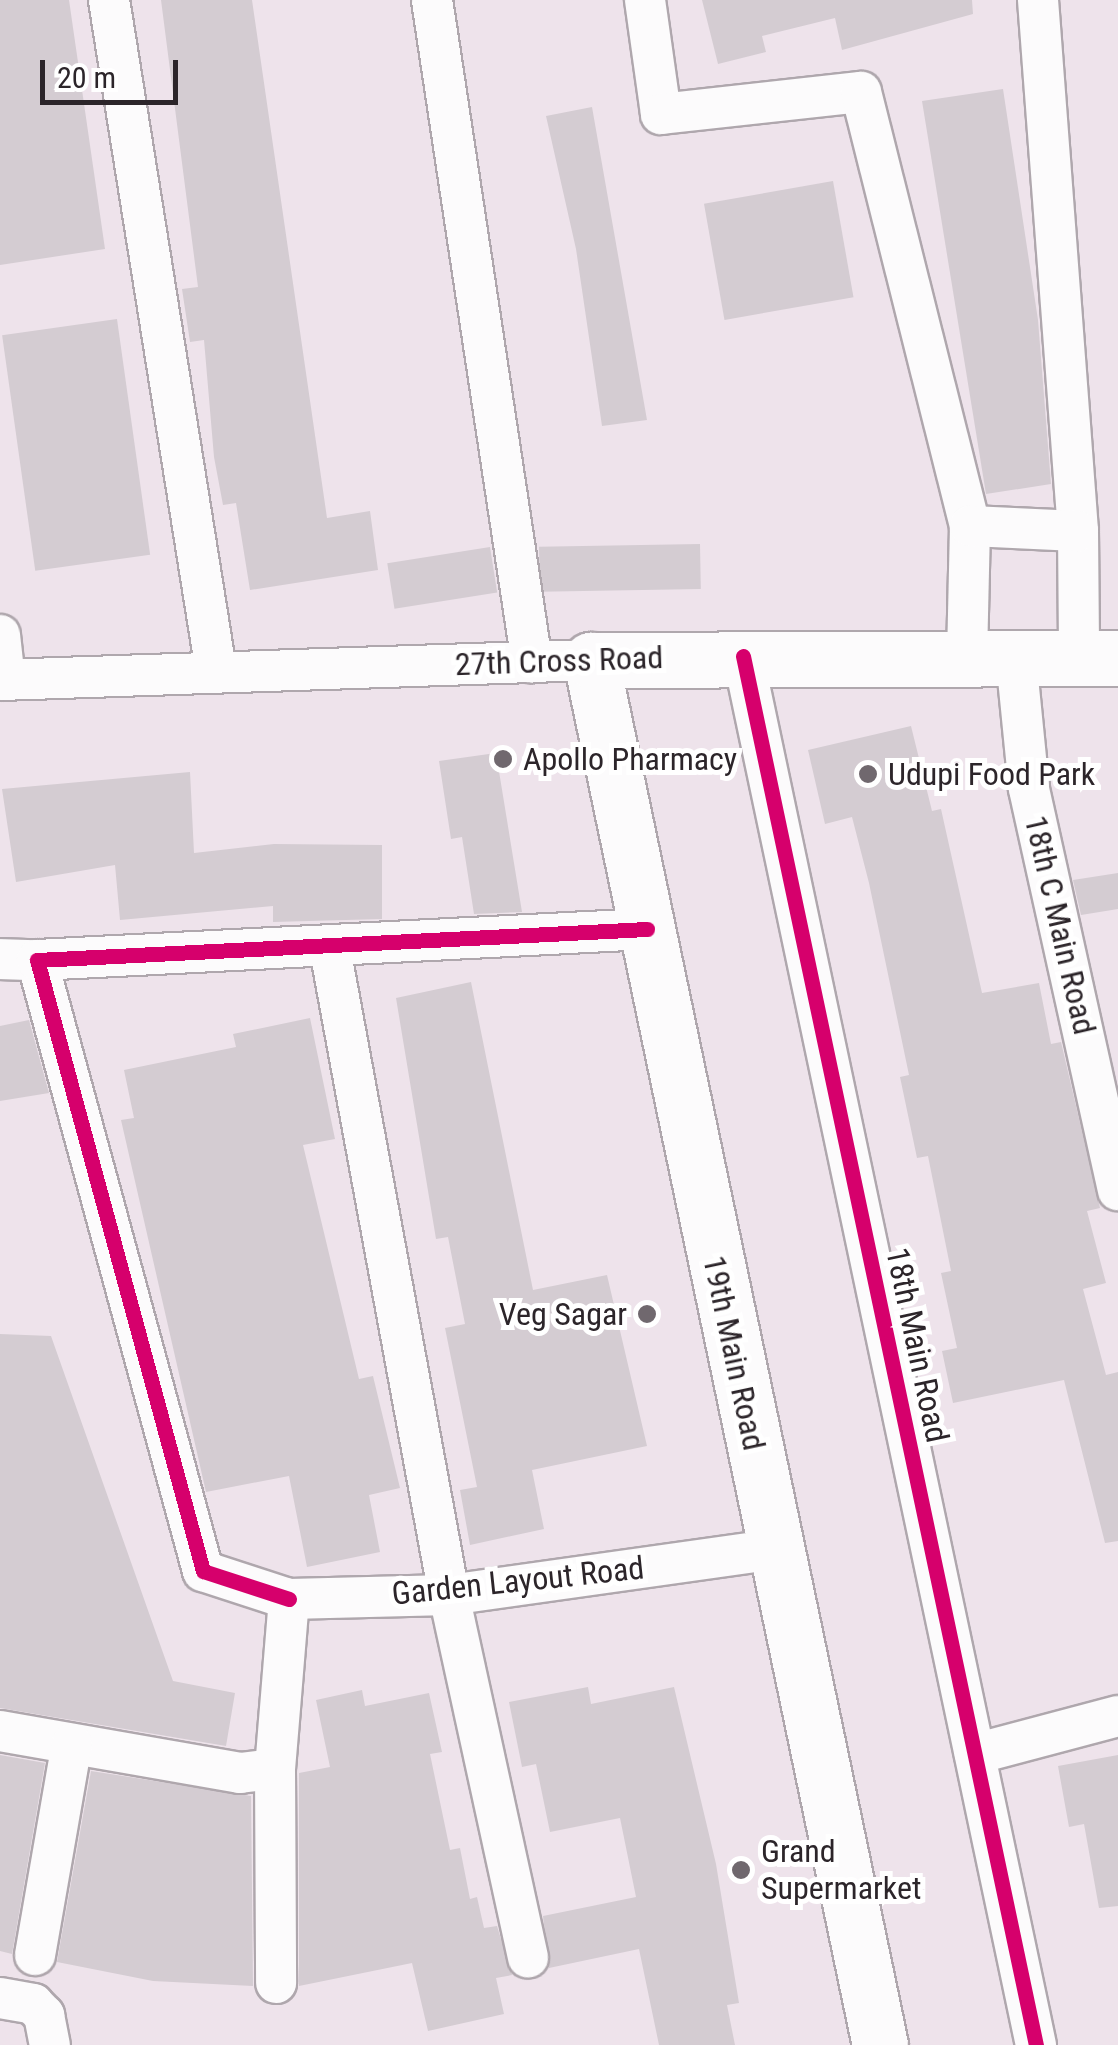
<!DOCTYPE html>
<html>
<head>
<meta charset="utf-8">
<style>
  body { margin:0 }
  #map { position:relative; width:1118px; height:2045px; overflow:hidden; background:#eee3eb; font-family:"Roboto Condensed",sans-serif }
  div>[style] { position:absolute }
  [style*='--x'] { left:calc(var(--x)*1px); top:calc(var(--y)*1px); width:calc(var(--w)*1px); rotate:calc(var(--a)*1deg) }
  .building>* { inset:0; background:#d4ccd2; transform-origin:0 0 }
  .roads { filter:drop-shadow(2px 0 #afa7ad) drop-shadow(-2px 0 #afa7ad) drop-shadow(0 2px #afa7ad) drop-shadow(0 -2px #afa7ad) }
  .minor>* { height:40px; margin:-20px; padding:0 20px; transform-origin:20px; border-radius:20px; background:#fcfbfc }
  .secondary>* { height:55px; margin:-27.5px; padding:0 27.5px; transform-origin:27.5px; border-radius:27.5px; background:#fcfbfc }
  .cycleway>* { height:15px; margin:-7.5px; padding:0 7.5px; transform-origin:7.5px; border-radius:7.5px; background:#d6006c }
  .dots>* { width:28px; height:28px; translate:-50% -50%; box-sizing:border-box; border:5px solid #fff; border-radius:50% }
  span { translate:-50% -50%; white-space:nowrap; text-align:center; line-height:1.15; -webkit-text-stroke:10px #fff; paint-order:stroke }
  .street-label { font-size:32px; color:#2c252a }
  .poi-label { font-size:32px; color:#2c252a }
  .left { translate:0 -50%; text-align:left }
  .right { translate:-100% -50%; text-align:right }
  .scale { position:absolute; left:40px; top:60px; width:138px; height:45px; box-sizing:border-box; border:5px solid #2c252a; border-top:0; padding-left:12px; font-size:30px; line-height:35px; white-space:nowrap; color:#2c252a; -webkit-text-stroke:8px #fff; paint-order:stroke }
</style>
</head>
<body>
<div id="map">
  <div class="building">
    <div style="clip-path:polygon(0 0,69px 0,105px 249px,0 265px)"></div>
    <div style="clip-path:polygon(161px 0,252px 0,327px 518px,370px 511px,378px 570px,250px 590px,236px 503px,223px 505px,214px 457px,204px 340px,190px 342px,182px 289px,198px 287px)"></div>
    <div style="clip-path:polygon(702px 0,972px 0,973px 14px,842px 50px,835px 18px,762px 36px,766px 52px,718px 64px)"></div>
    <div style="clip-path:polygon(1003px 89px,1038px 320px,1051px 484px,986px 494px,922px 101px)"></div>
    <div style="clip-path:polygon(592px 107px,647px 420px,602px 426px,576px 249px,546px 116px)"></div>
    <div style="left:833px;top:181px;width:118px;height:131px;rotate:80deg"></div>
    <div style="left:117px;top:319px;width:238px;height:116px;rotate:82deg"></div>
    <div style="left:700px;top:544px;width:45px;height:161px;rotate:89deg"></div>
    <div style="left:490px;top:547px;width:46px;height:104px;rotate:81deg"></div>
    <div style="clip-path:polygon(911px 726px,932px 811px,941px 809px,982px 993px,1039px 983px,1051px 1044px,1061px 1042px,1100px 1208px,1087px 1211px,1106px 1283px,1083px 1289px,1106px 1375px,1118px 1372px,1118px 1541px,1105px 1543px,1064px 1380px,953px 1403px,942px 1351px,957px 1348px,941px 1273px,951px 1271px,928px 1156px,917px 1158px,900px 1077px,909px 1075px,869px 883px,852px 817px,825px 824px,808px 750px)"></div>
    <div style="clip-path:polygon(496px 753px,522px 912px,474px 914px,462px 837px,451px 839px,439px 761px)"></div>
    <div style="clip-path:polygon(190px 772px,194px 853px,274px 844px,382px 845px,382px 919px,273px 922px,273px 906px,120px 920px,115px 865px,16px 882px,2px 789px)"></div>
    <div style="clip-path:polygon(1118px 873px,1118px 909px,1081px 915px,1073px 880px)"></div>
    <div style="clip-path:polygon(471px 982px,533px 1290px,607px 1275px,647px 1446px,532px 1470px,544px 1529px,470px 1545px,460px 1490px,477px 1487px,445px 1328px,465px 1324px,448px 1237px,436px 1239px,396px 998px)"></div>
    <div style="clip-path:polygon(310px 1018px,335px 1139px,303px 1145px,359px 1379px,373px 1376px,400px 1488px,369px 1495px,380px 1552px,307px 1567px,289px 1476px,206px 1492px,121px 1120px,134px 1118px,124px 1070px,236px 1047px,233px 1034px)"></div>
    <div style="clip-path:polygon(29px 1020px,49px 1093px,0 1101px,0 1026px)"></div>
    <div style="clip-path:polygon(0 1334px,51px 1336px,173px 1681px,235px 1693px,226px 1746px,0 1708px)"></div>
    <div style="clip-path:polygon(588px 1687px,591px 1704px,674px 1687px,716px 1864px,739px 2003px,727px 2005px,735px 2045px,659px 2045px,639px 1949px,549px 1968px,543px 1916px,636px 1897px,620px 1818px,550px 1832px,536px 1764px,522px 1767px,509px 1702px)"></div>
    <div style="clip-path:polygon(362px 1690px,365px 1706px,429px 1693px,442px 1752px,430px 1754px,450px 1850px,460px 1848px,470px 1899px,477px 1897px,484px 1928px,497px 1926px,512px 1975px,496px 1978px,504px 2014px,428px 2031px,412px 1963px,299px 1986px,299px 1773px,330px 1767px,316px 1700px)"></div>
    <div style="clip-path:polygon(0 1755px,45px 1763px,12px 1954px,0 1951px)"></div>
    <div style="clip-path:polygon(1118px 1755px,1118px 1906px,1099px 1908px,1084px 1824px,1069px 1827px,1058px 1766px)"></div>
    <div style="clip-path:polygon(91px 1771px,251px 1796px,253px 1986px,153px 1981px,57px 1962px)"></div>
  </div>
  <div class="roads">
    <div class="minor">
      <div style="--x:109;--y:0;--w:678;--a:80.93"></div>
      <div style="--x:432;--y:0;--w:670;--a:81.42"></div>
      <div style="--x:645;--y:0;--w:115;--a:82"></div>
      <div style="--x:661;--y:114;--w:201;--a:-6.3"></div>
      <div style="--x:861;--y:92;--w:447;--a:75.9"></div>
      <div style="--x:970;--y:526;--w:132;--a:91.3"></div>
      <div style="--x:1038;--y:0;--w:533;--a:85.69"></div>
      <div style="--x:1078;--y:531;--w:127;--a:89.5"></div>
      <div style="--x:970;--y:526;--w:108;--a:2.7"></div>
      <div style="--x:0;--y:635;--w:45;--a:83.7"></div>
      <div style="--x:743;--y:656;--w:1420;--a:78.09"></div>
      <div style="--x:1016;--y:658;--w:132;--a:84.3"></div>
      <div style="--x:1029;--y:789;--w:411;--a:77.5"></div>
      <div style="--x:0;--y:680;--w:591;--a:-1.94"></div>
      <div style="--x:330;--y:949;--w:657;--a:79.56"></div>
      <div style="--x:449;--y:1595;--w:371;--a:77.7"></div>
      <div style="--x:0;--y:959;--w:37;--a:2"></div>
      <div style="--x:289;--y:1599;--w:90;--a:-162"></div>
      <div style="--x:203;--y:1571;--w:633;--a:-105.2"></div>
      <div style="--x:37;--y:960;--w:611;--a:-2.91"></div>
      <div style="--x:0;--y:1731;--w:244;--a:9.9"></div>
      <div style="--x:240;--y:1773;--w:35;--a:-7"></div>
      <div style="--x:275;--y:1769;--w:171;--a:-85.3"></div>
      <div style="--x:289;--y:1599;--w:160;--a:-1.4"></div>
      <div style="--x:449;--y:1595;--w:329;--a:-8"></div>
      <div style="--x:975;--y:1754;--w:148;--a:-14.9"></div>
      <div style="--x:275;--y:1769;--w:214;--a:89.7"></div>
      <div style="--x:35;--y:1955;--w:214;--a:-80.1"></div>
      <div style="--x:0;--y:1998;--w:34;--a:10"></div>
      <div style="--x:33;--y:2004;--w:16;--a:45"></div>
      <div style="--x:44;--y:2015;--w:31;--a:79"></div>
    </div>
    <div class="secondary">
      <div style="--x:880;--y:2045;--w:1415;--a:-101.79"></div>
      <div style="--x:591;--y:660;--w:527;--a:-0.22"></div>
    </div>
  </div>
  <div class="cycleway">
    <div style="--x:743;--y:656;--w:1420;--a:78.09"></div>
    <div style="--x:289;--y:1599;--w:90;--a:-162"></div>
    <div style="--x:203;--y:1571;--w:633;--a:-105.2"></div>
    <div style="--x:37;--y:960;--w:611;--a:-2.91"></div>
  </div>
  <div class="dots">
    <div style="left:503px;top:759px;background:#70686e"></div>
    <div style="left:868px;top:774px;background:#70686e"></div>
    <div style="left:647px;top:1314px;background:#70686e"></div>
    <div style="left:741px;top:1870px;background:#70686e"></div>
  </div>
  <div class="street-label">
    <span style="left:559px;top:661px;rotate:-2deg">27th Cross Road</span>
    <span style="left:1060px;top:925px;rotate:77deg">18th C Main Road</span>
    <span style="left:917px;top:1345px;rotate:78deg">18th Main Road</span>
    <span style="left:734px;top:1353px;rotate:78deg">19th Main Road</span>
    <span style="left:518px;top:1581px;rotate:-6deg">Garden Layout Road</span>
  </div>
  <div class="poi-label">
    <span class="left" style="left:523px;top:759px">Apollo Pharmacy</span>
    <span class="left" style="left:888px;top:774px">Udupi Food Park</span>
    <span class="right" style="left:627px;top:1314px">Veg Sagar</span>
    <span class="left" style="left:761px;top:1870px">Grand<br>Supermarket</span>
  </div>
  <div class="scale">20 m</div>
</div>
</body>
</html>
